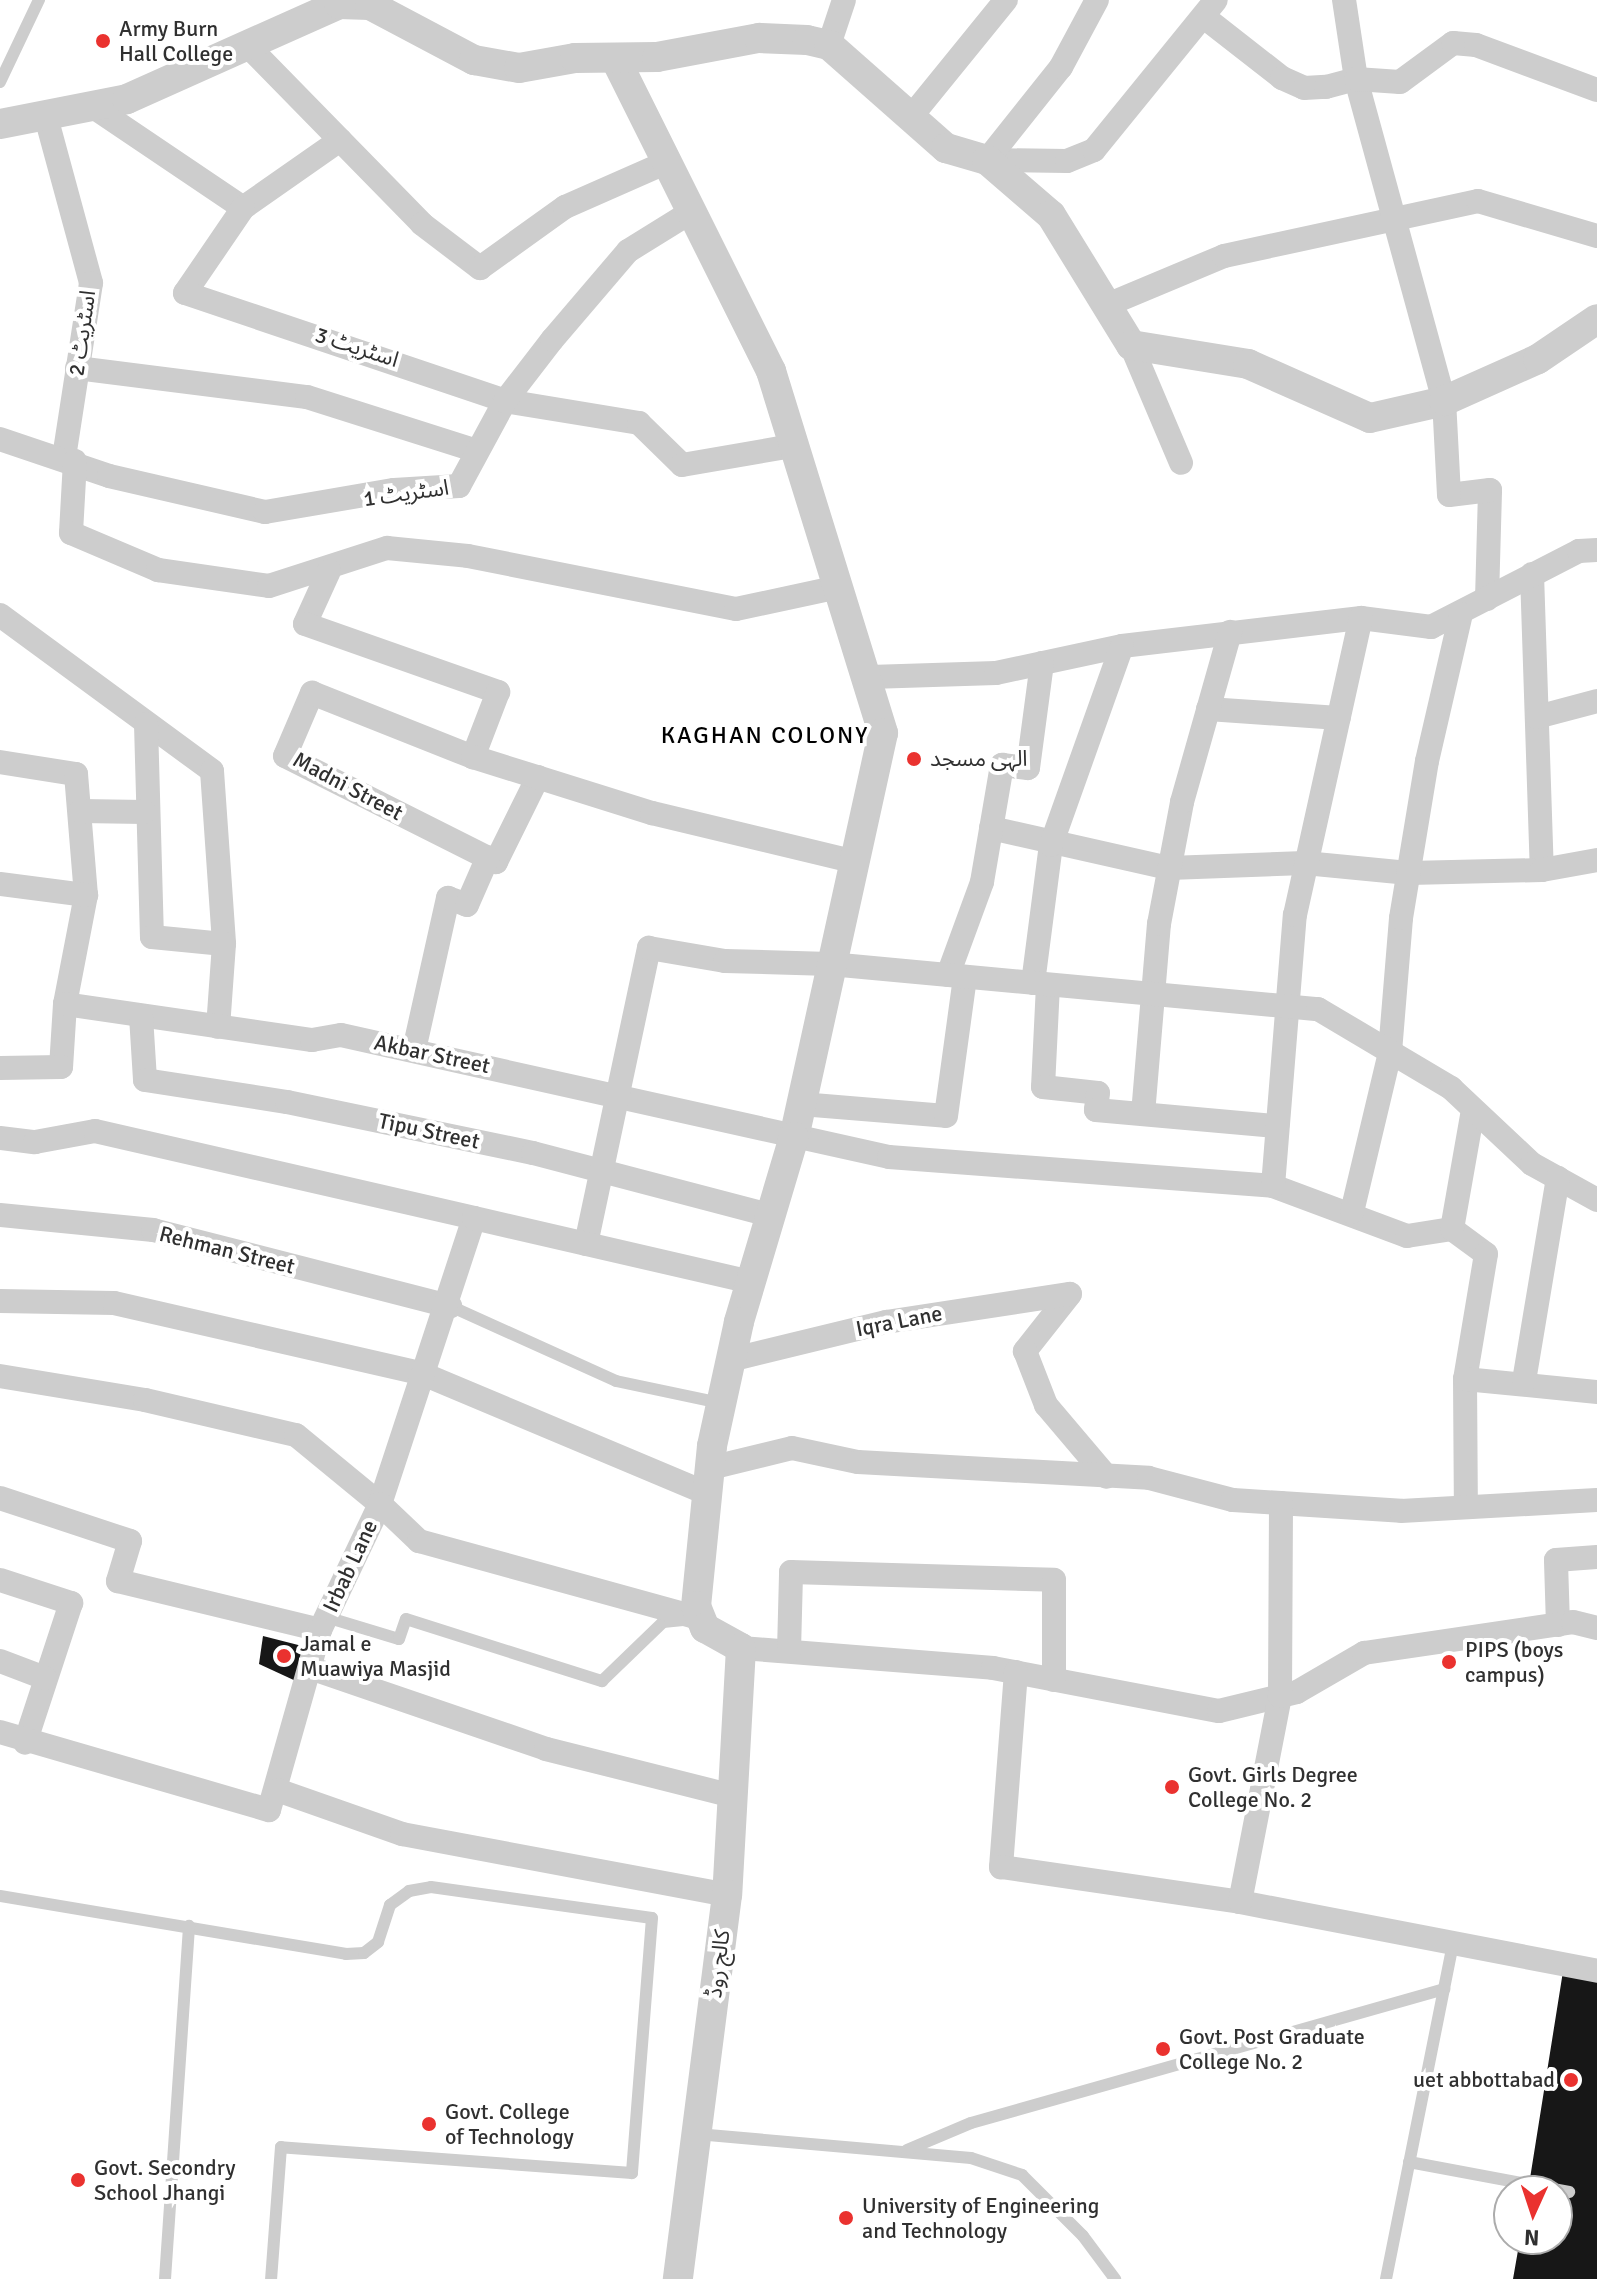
<!DOCTYPE html>
<html>
<head>
<meta charset="utf-8">
<style>
  body { margin:0 }
  #map { position:relative; width:1597px; height:2279px; overflow:hidden; background:#fff; font-family:Signika,"Noto Sans Arabic",sans-serif }
  div>[style] { position:absolute }
  [style*='--x'] { left:calc(var(--x)*1px); top:calc(var(--y)*1px); width:calc(var(--w)*1px); rotate:calc(var(--a)*1deg) }
  .building>* { inset:0; background:#171717 }
  .service>* { height:12px; margin:-6px; padding:0 6px; transform-origin:6px; border-radius:6px; background:#cdcdcd }
  .minor>* { height:24px; margin:-12px; padding:0 12px; transform-origin:12px; border-radius:12px; background:#cdcdcd }
  .tertiary>* { height:30px; margin:-15px; padding:0 15px; transform-origin:15px; border-radius:15px; background:#cdcdcd }
  .dots>* { width:22px; height:22px; translate:-50% -50%; box-sizing:border-box; border:4px solid #fff; border-radius:50% }
  span { translate:-50% -50%; white-space:nowrap; text-align:center; line-height:1.15; -webkit-text-stroke:8px #fff; paint-order:stroke }
  .poi-label { font-size:22px; color:#303030 }
  .left { translate:0 -50%; text-align:left }
  .right { translate:-100% -50%; text-align:right }
  .street-label { font-size:22px; color:#303030 }
  .neighbourhood-label { font-size:24px; color:#000; letter-spacing:2px }
  .north { position:absolute; left:1493px; top:2175px; width:80px; height:80px; box-sizing:border-box; background:#fff; border:2px solid #acacac; border-radius:50%; rotate:183deg; font-size:22px; font-weight:700; line-height:32px; text-align:center; color:#303030 }
  .north::after { content:''; display:block; margin:auto; width:28px; height:36px; background:#ea322f; clip-path:polygon(50% 0,100% 100%,50% 72%,0 100%) }
</style>
</head>
<body>
<div id="map">
  <div class="building">
    <div style="clip-path:polygon(263px 1636px,310px 1648px,298px 1682px,259px 1664px)"></div>
    <div style="clip-path:polygon(1564px 1965px,1597px 1970px,1597px 2279px,1513px 2279px,1520px 2239px,1557px 2239px,1557px 2191px,1528px 2191px)"></div>
  </div>
  <div class="service">
    <div style="--x:0;--y:82;--w:91;--a:-64.6"></div>
    <div style="--x:450;--y:1306;--w:182;--a:24.3"></div>
    <div style="--x:616;--y:1381;--w:106;--a:11.9"></div>
    <div style="--x:326;--y:1617;--w:76;--a:16.8"></div>
    <div style="--x:399;--y:1639;--w:21;--a:-71"></div>
    <div style="--x:406;--y:1619;--w:206;--a:17.6"></div>
    <div style="--x:602;--y:1681;--w:85;--a:-44"></div>
    <div style="--x:663;--y:1622;--w:20;--a:-6"></div>
    <div style="--x:0;--y:1896;--w:351;--a:9.5"></div>
    <div style="--x:346;--y:1954;--w:18;--a:-3"></div>
    <div style="--x:364;--y:1953;--w:18;--a:-38"></div>
    <div style="--x:378;--y:1942;--w:39;--a:-72"></div>
    <div style="--x:390;--y:1905;--w:24;--a:-36"></div>
    <div style="--x:409;--y:1891;--w:22;--a:-10"></div>
    <div style="--x:431;--y:1887;--w:223;--a:8"></div>
    <div style="--x:652;--y:1918;--w:256;--a:94.5"></div>
    <div style="--x:632;--y:2173;--w:352;--a:-175.8"></div>
    <div style="--x:281;--y:2147;--w:132;--a:94.3"></div>
    <div style="--x:697;--y:2134;--w:275;--a:5"></div>
    <div style="--x:971;--y:2158;--w:54;--a:18.4"></div>
    <div style="--x:1022;--y:2175;--w:86;--a:45"></div>
    <div style="--x:1083;--y:2236;--w:54;--a:53.3"></div>
    <div style="--x:907;--y:2150;--w:69;--a:-22.9"></div>
    <div style="--x:971;--y:2123;--w:492;--a:-15.8"></div>
    <div style="--x:1409;--y:2162;--w:163;--a:10.6"></div>
    <div style="--x:165;--y:2279;--w:354;--a:-86.1"></div>
    <div style="--x:1386;--y:2279;--w:342;--a:-78.7"></div>
  </div>
  <div class="minor">
    <div style="--x:1204;--y:17;--w:99;--a:38"></div>
    <div style="--x:1282;--y:78;--w:24;--a:24"></div>
    <div style="--x:1304;--y:88;--w:22;--a:-3"></div>
    <div style="--x:1326;--y:87;--w:31;--a:-15"></div>
    <div style="--x:1356;--y:79;--w:80;--a:-98.6"></div>
    <div style="--x:247;--y:45;--w:250;--a:45.6"></div>
    <div style="--x:422;--y:224;--w:73;--a:37.2"></div>
    <div style="--x:480;--y:268;--w:105;--a:-35.7"></div>
    <div style="--x:565;--y:207;--w:111;--a:-23.8"></div>
    <div style="--x:829;--y:45;--w:47;--a:-71.6"></div>
    <div style="--x:92;--y:106;--w:182;--a:34"></div>
    <div style="--x:46;--y:117;--w:172;--a:74.8"></div>
    <div style="--x:91;--y:283;--w:177;--a:98.8"></div>
    <div style="--x:910;--y:118;--w:152;--a:-50.9"></div>
    <div style="--x:340;--y:140;--w:118;--a:145"></div>
    <div style="--x:243;--y:208;--w:103;--a:124.3"></div>
    <div style="--x:185;--y:293;--w:338;--a:18.6"></div>
    <div style="--x:505;--y:401;--w:136;--a:9.3"></div>
    <div style="--x:639;--y:423;--w:60;--a:44.3"></div>
    <div style="--x:682;--y:465;--w:112;--a:-9.8"></div>
    <div style="--x:987;--y:160;--w:80;--a:0.7"></div>
    <div style="--x:1067;--y:161;--w:29;--a:-22"></div>
    <div style="--x:1094;--y:150;--w:193;--a:-50.9"></div>
    <div style="--x:987;--y:160;--w:119;--a:-51.5"></div>
    <div style="--x:1061;--y:67;--w:76;--a:-61.8"></div>
    <div style="--x:1107;--y:305;--w:127;--a:-22.7"></div>
    <div style="--x:1224;--y:256;--w:260;--a:-12.2"></div>
    <div style="--x:1478;--y:201;--w:124;--a:16.4"></div>
    <div style="--x:1131;--y:345;--w:128;--a:67"></div>
    <div style="--x:77;--y:368;--w:232;--a:7.2"></div>
    <div style="--x:307;--y:397;--w:178;--a:17.6"></div>
    <div style="--x:0;--y:439;--w:115;--a:18.7"></div>
    <div style="--x:109;--y:476;--w:160;--a:13"></div>
    <div style="--x:265;--y:512;--w:131;--a:-9.7"></div>
    <div style="--x:394;--y:490;--w:65;--a:-3.5"></div>
    <div style="--x:459;--y:486;--w:97;--a:-61.6"></div>
    <div style="--x:505;--y:401;--w:77;--a:-52.4"></div>
    <div style="--x:552;--y:340;--w:117;--a:-49.5"></div>
    <div style="--x:628;--y:251;--w:74;--a:-31.8"></div>
    <div style="--x:75;--y:461;--w:72;--a:93.2"></div>
    <div style="--x:71;--y:533;--w:95;--a:23"></div>
    <div style="--x:158;--y:570;--w:112;--a:8.2"></div>
    <div style="--x:269;--y:586;--w:124;--a:-17.9"></div>
    <div style="--x:387;--y:548;--w:81;--a:5.6"></div>
    <div style="--x:468;--y:556;--w:273;--a:11.2"></div>
    <div style="--x:736;--y:609;--w:105;--a:-12.1"></div>
    <div style="--x:329;--y:571;--w:58;--a:114.4"></div>
    <div style="--x:305;--y:624;--w:205;--a:19.4"></div>
    <div style="--x:498;--y:692;--w:70;--a:111"></div>
    <div style="--x:1532;--y:574;--w:296;--a:88.1"></div>
    <div style="--x:1487;--y:599;--w:109;--a:-88.4"></div>
    <div style="--x:1490;--y:490;--w:41;--a:173"></div>
    <div style="--x:1449;--y:495;--w:94;--a:-93"></div>
    <div style="--x:1444;--y:401;--w:334;--a:-105.3"></div>
    <div style="--x:1356;--y:79;--w:44;--a:3.9"></div>
    <div style="--x:1400;--y:82;--w:66;--a:-36.3"></div>
    <div style="--x:1453;--y:43;--w:23;--a:5"></div>
    <div style="--x:1476;--y:45;--w:129;--a:20.4"></div>
    <div style="--x:0;--y:615;--w:263;--a:36.3"></div>
    <div style="--x:212;--y:771;--w:173;--a:86"></div>
    <div style="--x:870;--y:677;--w:126;--a:-1.8"></div>
    <div style="--x:996;--y:673;--w:129;--a:-12.1"></div>
    <div style="--x:1122;--y:646;--w:241;--a:-6.7"></div>
    <div style="--x:1361;--y:618;--w:71;--a:7.3"></div>
    <div style="--x:1431;--y:627;--w:166;--a:-27.2"></div>
    <div style="--x:1579;--y:551;--w:18;--a:-3"></div>
    <div style="--x:1208;--y:709;--w:131;--a:3.9"></div>
    <div style="--x:1537;--y:717;--w:62;--a:-14.9"></div>
    <div style="--x:146;--y:724;--w:213;--a:88.4"></div>
    <div style="--x:152;--y:937;--w:72;--a:5.6"></div>
    <div style="--x:224;--y:944;--w:83;--a:94.1"></div>
    <div style="--x:0;--y:762;--w:77;--a:9"></div>
    <div style="--x:76;--y:774;--w:121;--a:85.3"></div>
    <div style="--x:86;--y:895;--w:111;--a:100.9"></div>
    <div style="--x:65;--y:1004;--w:63;--a:93.6"></div>
    <div style="--x:61;--y:1067;--w:61;--a:179.1"></div>
    <div style="--x:538;--y:777;--w:95;--a:116.3"></div>
    <div style="--x:496;--y:862;--w:236;--a:-153.3"></div>
    <div style="--x:285;--y:756;--w:69;--a:-66.8"></div>
    <div style="--x:312;--y:693;--w:173;--a:21.7"></div>
    <div style="--x:473;--y:757;--w:188;--a:17.4"></div>
    <div style="--x:652;--y:813;--w:206;--a:13.5"></div>
    <div style="--x:81;--y:811;--w:63;--a:0.9"></div>
    <div style="--x:991;--y:828;--w:182;--a:12.7"></div>
    <div style="--x:1169;--y:868;--w:136;--a:-2.1"></div>
    <div style="--x:1305;--y:863;--w:104;--a:5.5"></div>
    <div style="--x:1409;--y:873;--w:133;--a:-1.3"></div>
    <div style="--x:1542;--y:870;--w:56;--a:-10.3"></div>
    <div style="--x:0;--y:884;--w:87;--a:7.3"></div>
    <div style="--x:948;--y:975;--w:99;--a:-69.9"></div>
    <div style="--x:982;--y:882;--w:119;--a:-80.3"></div>
    <div style="--x:1002;--y:765;--w:26;--a:7"></div>
    <div style="--x:1028;--y:768;--w:106;--a:-82.4"></div>
    <div style="--x:1033;--y:983;--w:139;--a:-82.6"></div>
    <div style="--x:1051;--y:845;--w:211;--a:-70.4"></div>
    <div style="--x:1048;--y:985;--w:102;--a:92.8"></div>
    <div style="--x:1043;--y:1087;--w:55;--a:6.2"></div>
    <div style="--x:1098;--y:1093;--w:17;--a:97"></div>
    <div style="--x:1096;--y:1110;--w:182;--a:5.1"></div>
    <div style="--x:65;--y:1004;--w:250;--a:8.3"></div>
    <div style="--x:312;--y:1040;--w:29;--a:-10"></div>
    <div style="--x:341;--y:1035;--w:561;--a:12.55"></div>
    <div style="--x:889;--y:1157;--w:385;--a:4.3"></div>
    <div style="--x:1273;--y:1186;--w:143;--a:20.5"></div>
    <div style="--x:1407;--y:1236;--w:46;--a:-8.8"></div>
    <div style="--x:1452;--y:1229;--w:42;--a:36.3"></div>
    <div style="--x:1486;--y:1254;--w:127;--a:99.5"></div>
    <div style="--x:1465;--y:1379;--w:128;--a:89.6"></div>
    <div style="--x:141;--y:1016;--w:64;--a:86.4"></div>
    <div style="--x:145;--y:1080;--w:144;--a:8.8"></div>
    <div style="--x:287;--y:1102;--w:251;--a:11.7"></div>
    <div style="--x:533;--y:1153;--w:248;--a:14.7"></div>
    <div style="--x:414;--y:1050;--w:156;--a:-77.4"></div>
    <div style="--x:448;--y:898;--w:20;--a:20"></div>
    <div style="--x:467;--y:905;--w:52;--a:-66.4"></div>
    <div style="--x:801;--y:1104;--w:145;--a:4.7"></div>
    <div style="--x:946;--y:1116;--w:140;--a:-82.2"></div>
    <div style="--x:1143;--y:1114;--w:191;--a:-85.2"></div>
    <div style="--x:1159;--y:924;--w:124;--a:-79.3"></div>
    <div style="--x:1182;--y:802;--w:177;--a:-74.2"></div>
    <div style="--x:0;--y:1138;--w:35;--a:7"></div>
    <div style="--x:35;--y:1142;--w:61;--a:-10.4"></div>
    <div style="--x:95;--y:1131;--w:389;--a:12.9"></div>
    <div style="--x:1273;--y:1186;--w:272;--a:-85.4"></div>
    <div style="--x:1295;--y:915;--w:304;--a:-77.5"></div>
    <div style="--x:1352;--y:1212;--w:164;--a:-76.6"></div>
    <div style="--x:1390;--y:1052;--w:134;--a:-85.3"></div>
    <div style="--x:1401;--y:918;--w:159;--a:-80.6"></div>
    <div style="--x:1427;--y:761;--w:151;--a:-77"></div>
    <div style="--x:0;--y:1215;--w:154;--a:5.6"></div>
    <div style="--x:153;--y:1230;--w:307;--a:14.4"></div>
    <div style="--x:1452;--y:1229;--w:121;--a:-80"></div>
    <div style="--x:586;--y:1244;--w:303;--a:-78"></div>
    <div style="--x:649;--y:948;--w:77;--a:9.7"></div>
    <div style="--x:725;--y:961;--w:105;--a:1.6"></div>
    <div style="--x:830;--y:964;--w:490;--a:5.3"></div>
    <div style="--x:1318;--y:1009;--w:155;--a:30.7"></div>
    <div style="--x:1451;--y:1088;--w:111;--a:43.2"></div>
    <div style="--x:1532;--y:1164;--w:74;--a:29"></div>
    <div style="--x:1070;--y:1294;--w:73;--a:128.3"></div>
    <div style="--x:1025;--y:1351;--w:58;--a:68.7"></div>
    <div style="--x:1046;--y:1405;--w:94;--a:49.7"></div>
    <div style="--x:0;--y:1301;--w:114;--a:1"></div>
    <div style="--x:114;--y:1303;--w:317;--a:12.9"></div>
    <div style="--x:423;--y:1374;--w:309;--a:22.8"></div>
    <div style="--x:730;--y:1360;--w:161;--a:-13.7"></div>
    <div style="--x:886;--y:1322;--w:186;--a:-8.7"></div>
    <div style="--x:0;--y:1376;--w:147;--a:9.4"></div>
    <div style="--x:145;--y:1400;--w:155;--a:13.1"></div>
    <div style="--x:296;--y:1435;--w:109;--a:39.4"></div>
    <div style="--x:380;--y:1504;--w:301;--a:-71.8"></div>
    <div style="--x:474;--y:1218;--w:285;--a:13"></div>
    <div style="--x:1465;--y:1379;--w:133;--a:5.6"></div>
    <div style="--x:1524;--y:1381;--w:206;--a:-80.5"></div>
    <div style="--x:710;--y:1468;--w:84;--a:-13.7"></div>
    <div style="--x:792;--y:1448;--w:67;--a:12"></div>
    <div style="--x:858;--y:1462;--w:291;--a:3.1"></div>
    <div style="--x:1149;--y:1478;--w:87;--a:14.7"></div>
    <div style="--x:1233;--y:1500;--w:168;--a:3.7"></div>
    <div style="--x:1401;--y:1511;--w:196;--a:-3.2"></div>
    <div style="--x:0;--y:1498;--w:137;--a:18.3"></div>
    <div style="--x:130;--y:1541;--w:42;--a:106.7"></div>
    <div style="--x:118;--y:1581;--w:208;--a:13.6"></div>
    <div style="--x:320;--y:1630;--w:140;--a:-64.5"></div>
    <div style="--x:380;--y:1504;--w:54;--a:43.5"></div>
    <div style="--x:419;--y:1541;--w:289;--a:15.4"></div>
    <div style="--x:0;--y:1580;--w:75;--a:17.9"></div>
    <div style="--x:71;--y:1603;--w:147;--a:108.2"></div>
    <div style="--x:1558;--y:1625;--w:65;--a:-91.8"></div>
    <div style="--x:1556;--y:1560;--w:41;--a:-4.2"></div>
    <div style="--x:741;--y:1648;--w:253;--a:4.5"></div>
    <div style="--x:993;--y:1668;--w:230;--a:10.8"></div>
    <div style="--x:1219;--y:1711;--w:80;--a:-13.7"></div>
    <div style="--x:1297;--y:1692;--w:78;--a:-30.2"></div>
    <div style="--x:1364;--y:1653;--w:211;--a:-8.4"></div>
    <div style="--x:1573;--y:1622;--w:25;--a:14"></div>
    <div style="--x:789;--y:1651;--w:79;--a:-88.5"></div>
    <div style="--x:791;--y:1572;--w:263;--a:1.7"></div>
    <div style="--x:1054;--y:1580;--w:100;--a:90"></div>
    <div style="--x:0;--y:1661;--w:48;--a:20.7"></div>
    <div style="--x:310;--y:1668;--w:250;--a:18.9"></div>
    <div style="--x:546;--y:1749;--w:193;--a:14.1"></div>
    <div style="--x:1016;--y:1672;--w:196;--a:94.4"></div>
    <div style="--x:1001;--y:1867;--w:242;--a:8.3"></div>
    <div style="--x:1240;--y:1902;--w:364;--a:10.9"></div>
    <div style="--x:0;--y:1732;--w:280;--a:16.2"></div>
    <div style="--x:269;--y:1810;--w:187;--a:-74.2"></div>
    <div style="--x:277;--y:1790;--w:133;--a:19.4"></div>
    <div style="--x:402;--y:1834;--w:331;--a:10.6"></div>
    <div style="--x:1240;--y:1902;--w:210;--a:-79"></div>
    <div style="--x:1280;--y:1696;--w:193;--a:-89.7"></div>
  </div>
  <div class="tertiary">
    <div style="--x:615;--y:58;--w:350;--a:63.5"></div>
    <div style="--x:771;--y:371;--w:379;--a:72.8"></div>
    <div style="--x:883;--y:733;--w:414;--a:102.4"></div>
    <div style="--x:794;--y:1137;--w:193;--a:106.6"></div>
    <div style="--x:739;--y:1322;--w:127;--a:102.3"></div>
    <div style="--x:712;--y:1446;--w:161;--a:95.7"></div>
    <div style="--x:696;--y:1606;--w:24;--a:68"></div>
    <div style="--x:705;--y:1628;--w:41;--a:29.1"></div>
    <div style="--x:741;--y:1648;--w:247;--a:93.2"></div>
    <div style="--x:727;--y:1895;--w:387;--a:97.3"></div>
    <div style="--x:0;--y:124;--w:129;--a:-11.1"></div>
    <div style="--x:127;--y:99;--w:232;--a:-24.1"></div>
    <div style="--x:339;--y:4;--w:31;--a:2"></div>
    <div style="--x:370;--y:5;--w:118;--a:27.9"></div>
    <div style="--x:474;--y:60;--w:46;--a:10.1"></div>
    <div style="--x:519;--y:68;--w:57;--a:-10.1"></div>
    <div style="--x:575;--y:58;--w:82;--a:-0.7"></div>
    <div style="--x:657;--y:57;--w:104;--a:-10.6"></div>
    <div style="--x:759;--y:38;--w:48;--a:2.4"></div>
    <div style="--x:807;--y:40;--w:23;--a:13"></div>
    <div style="--x:829;--y:45;--w:156;--a:41.4"></div>
    <div style="--x:946;--y:148;--w:43;--a:16.3"></div>
    <div style="--x:987;--y:160;--w:84;--a:40.7"></div>
    <div style="--x:1051;--y:215;--w:153;--a:58.4"></div>
    <div style="--x:1131;--y:345;--w:119;--a:9.2"></div>
    <div style="--x:1248;--y:364;--w:133;--a:23.9"></div>
    <div style="--x:1370;--y:418;--w:76;--a:-12.9"></div>
    <div style="--x:1444;--y:401;--w:103;--a:-24.1"></div>
    <div style="--x:1538;--y:359;--w:71;--a:-34.1"></div>
  </div>
  <div class="dots">
    <div style="left:103px;top:41px;background:#ea322f"></div>
    <div style="left:914px;top:759px;background:#ea322f"></div>
    <div style="left:284px;top:1656px;background:#ea322f"></div>
    <div style="left:1449px;top:1662px;background:#ea322f"></div>
    <div style="left:1172px;top:1787px;background:#ea322f"></div>
    <div style="left:1163px;top:2049px;background:#ea322f"></div>
    <div style="left:1571px;top:2080px;background:#ea322f"></div>
    <div style="left:429px;top:2124px;background:#ea322f"></div>
    <div style="left:78px;top:2180px;background:#ea322f"></div>
    <div style="left:846px;top:2218px;background:#ea322f"></div>
  </div>
  <div class="poi-label">
    <span class="left" style="left:119px;top:41px">Army Burn<br>Hall College</span>
    <span class="left" style="left:930px;top:759px">الہی مسجد</span>
    <span class="left" style="left:300px;top:1656px">Jamal e<br>Muawiya Masjid</span>
    <span class="left" style="left:1465px;top:1662px">PIPS (boys<br>campus)</span>
    <span class="left" style="left:1188px;top:1787px">Govt. Girls Degree<br>College No. 2</span>
    <span class="left" style="left:1179px;top:2049px">Govt. Post Graduate<br>College No. 2</span>
    <span class="right" style="left:1555px;top:2080px">uet abbottabad</span>
    <span class="left" style="left:445px;top:2124px">Govt. College<br>of Technology</span>
    <span class="left" style="left:94px;top:2180px">Govt. Secondry<br>School Jhangi</span>
    <span class="left" style="left:862px;top:2218px">University of Engineering<br>and Technology</span>
  </div>
  <div class="street-label">
    <span style="left:82px;top:333px;rotate:-82deg">اسٹریٹ 2</span>
    <span style="left:357px;top:347px;rotate:18deg">اسٹریٹ 3</span>
    <span style="left:406px;top:493px;rotate:-8deg">اسٹریٹ 1</span>
    <span style="left:348px;top:786px;rotate:28deg">Madni Street</span>
    <span style="left:432px;top:1054px;rotate:12deg">Akbar Street</span>
    <span style="left:429px;top:1131px;rotate:12deg">Tipu Street</span>
    <span style="left:227px;top:1250px;rotate:14deg">Rehman Street</span>
    <span style="left:899px;top:1321px;rotate:-11deg">Iqra Lane</span>
    <span style="left:350px;top:1566px;rotate:-65deg">Irbab Lane</span>
    <span style="left:718px;top:1964px;rotate:-83deg">کالج روڈ</span>
  </div>
  <div class="neighbourhood-label">
    <span style="left:765px;top:736px">KAGHAN COLONY</span>
  </div>
  <div class="north">N</div>
</div>
</body>
</html>
